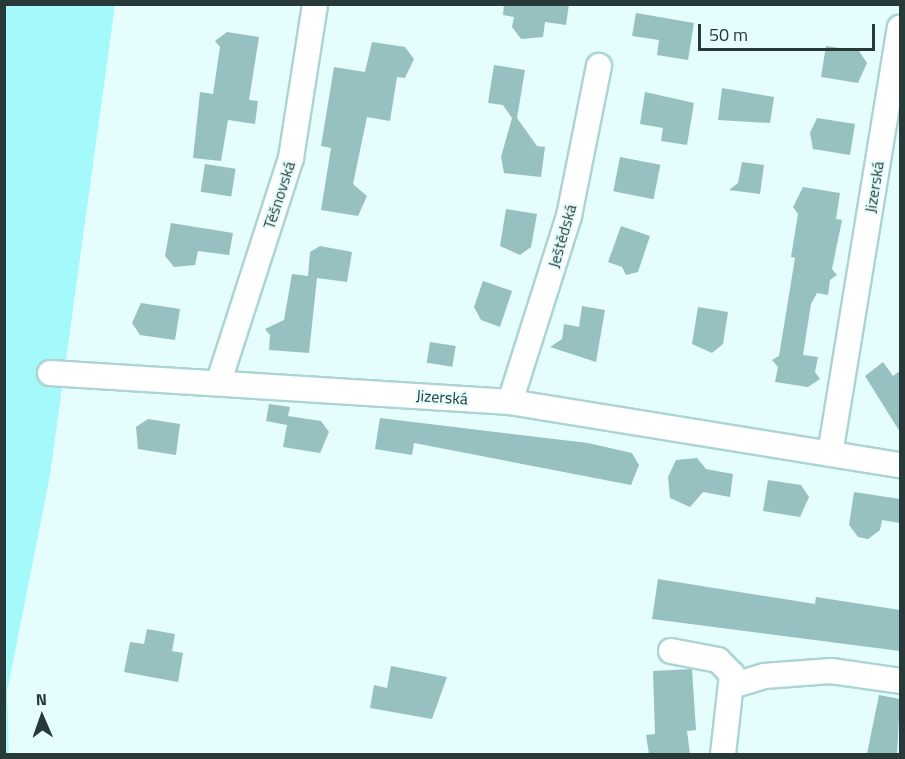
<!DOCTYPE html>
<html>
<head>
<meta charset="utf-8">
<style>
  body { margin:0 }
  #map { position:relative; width:905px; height:759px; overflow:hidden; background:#e5fdfd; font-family:"Titillium Web",sans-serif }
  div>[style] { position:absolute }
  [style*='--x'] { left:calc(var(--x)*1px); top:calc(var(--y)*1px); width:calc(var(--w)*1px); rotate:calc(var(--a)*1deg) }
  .green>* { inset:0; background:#a4fafb }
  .building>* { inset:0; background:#97c0c0; transform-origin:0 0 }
  .roads { filter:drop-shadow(2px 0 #abd4d4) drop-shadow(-2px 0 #abd4d4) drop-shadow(0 2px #abd4d4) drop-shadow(0 -2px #abd4d4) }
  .minor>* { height:24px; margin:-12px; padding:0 12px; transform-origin:12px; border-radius:12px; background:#fff }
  span { translate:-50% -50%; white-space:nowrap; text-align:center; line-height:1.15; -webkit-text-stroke:4.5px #e5fdfd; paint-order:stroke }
  .street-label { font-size:16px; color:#283939 }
  .frame { position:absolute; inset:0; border:6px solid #283939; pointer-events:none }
  .north { position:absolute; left:12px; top:687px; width:60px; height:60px; -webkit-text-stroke:4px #e5fdfd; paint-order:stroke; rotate:358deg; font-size:16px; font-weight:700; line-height:24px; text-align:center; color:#283939 }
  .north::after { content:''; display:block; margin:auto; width:21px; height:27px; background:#283939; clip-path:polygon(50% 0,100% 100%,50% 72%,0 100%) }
  .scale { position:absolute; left:698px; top:24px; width:177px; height:27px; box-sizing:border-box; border:3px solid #283939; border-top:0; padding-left:8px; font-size:18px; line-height:21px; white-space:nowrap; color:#283939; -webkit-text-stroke:4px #e5fdfd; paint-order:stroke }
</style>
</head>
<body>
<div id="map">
  <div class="green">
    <div style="clip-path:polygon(4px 5px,115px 5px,50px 475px,7px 692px,9px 754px,4px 754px)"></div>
  </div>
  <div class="building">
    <div style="clip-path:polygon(504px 4px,569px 4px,566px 25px,545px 22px,543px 37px,521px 39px,512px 27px,514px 17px,503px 15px)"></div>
    <div style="clip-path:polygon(636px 13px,694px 23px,688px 60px,657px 55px,659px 40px,632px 36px)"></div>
    <div style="clip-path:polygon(227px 32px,259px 37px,249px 100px,258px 101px,255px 124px,228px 120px,221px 161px,193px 158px,200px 92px,213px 94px,220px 47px,215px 41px)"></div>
    <div style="clip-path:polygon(372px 42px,405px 47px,414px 59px,405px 78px,397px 77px,390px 121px,367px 117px,353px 184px,367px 196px,358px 216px,321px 210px,331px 148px,321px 146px,334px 67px,365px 72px)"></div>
    <div style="clip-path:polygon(826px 46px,859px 51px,867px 63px,858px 83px,821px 77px)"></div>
    <div style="clip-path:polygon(494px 65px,525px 70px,517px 118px,537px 146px,545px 147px,541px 177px,504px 173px,501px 157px,512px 118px,503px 105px,488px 103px)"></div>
    <div style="clip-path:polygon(722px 88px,774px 97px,770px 123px,718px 120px)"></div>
    <div style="clip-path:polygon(645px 92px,694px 103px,687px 145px,661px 141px,663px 128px,640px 124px)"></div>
    <div style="clip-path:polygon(817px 118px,855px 124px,850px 155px,813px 149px,810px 133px)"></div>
    <div style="left:620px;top:157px;width:41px;height:35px;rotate:11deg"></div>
    <div style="clip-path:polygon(742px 162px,764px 165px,760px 194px,729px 190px,738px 183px)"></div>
    <div style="left:205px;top:164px;width:31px;height:28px;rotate:9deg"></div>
    <div style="clip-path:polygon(803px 187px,840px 193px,836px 219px,842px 220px,832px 269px,837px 275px,830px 280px,828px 295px,817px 293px,811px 304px,803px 355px,818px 357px,815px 372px,820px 379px,808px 387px,775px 382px,778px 367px,772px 360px,779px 356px,795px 258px,791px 257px,798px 214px,793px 207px)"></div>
    <div style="clip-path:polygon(506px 209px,537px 214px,531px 247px,520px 255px,500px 246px)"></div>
    <div style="clip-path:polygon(171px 223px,233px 233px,229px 255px,198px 251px,195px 265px,174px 267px,165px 256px)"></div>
    <div style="clip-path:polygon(621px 226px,650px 236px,638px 272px,626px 275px,622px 267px,608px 262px)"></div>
    <div style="clip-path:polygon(320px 246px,352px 252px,347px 282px,317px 278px,309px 353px,269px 350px,270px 335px,265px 329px,284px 320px,292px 274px,308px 276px,310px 252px)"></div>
    <div style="clip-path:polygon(483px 281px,512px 291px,500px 327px,481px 320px,474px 307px)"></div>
    <div style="clip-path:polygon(141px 303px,180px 309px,175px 340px,140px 335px,132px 323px)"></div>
    <div style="clip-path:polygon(582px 306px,605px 310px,596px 362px,550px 347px,562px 339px,564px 324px,579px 327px)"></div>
    <div style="clip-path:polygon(698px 307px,728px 312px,723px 344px,712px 353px,692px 344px)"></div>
    <div style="left:430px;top:342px;width:26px;height:21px;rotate:9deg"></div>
    <div style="clip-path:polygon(883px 362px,893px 376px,900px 371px,900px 432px,865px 376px)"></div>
    <div style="clip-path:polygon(269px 404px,290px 407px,288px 416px,321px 421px,329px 432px,320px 453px,283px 447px,287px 425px,266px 421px)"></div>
    <div style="clip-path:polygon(380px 418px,588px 443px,632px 453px,639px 465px,631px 485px,414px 443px,412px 455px,375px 449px)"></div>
    <div style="clip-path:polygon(148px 419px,180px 424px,176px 455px,138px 449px,136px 427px)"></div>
    <div style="clip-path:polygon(697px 458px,706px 469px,733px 474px,730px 497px,703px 492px,690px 507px,670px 498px,668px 477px,676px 460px)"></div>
    <div style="clip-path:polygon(768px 480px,801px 485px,809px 497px,800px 517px,763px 511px)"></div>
    <div style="clip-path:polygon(854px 492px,900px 499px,900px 523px,882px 520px,880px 530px,868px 539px,858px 537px,849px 525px)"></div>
    <div style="clip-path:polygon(658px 579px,815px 604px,816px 597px,900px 610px,900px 651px,652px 619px)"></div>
    <div style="clip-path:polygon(147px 629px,175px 634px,172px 651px,183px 653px,178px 682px,124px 672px,130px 642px,144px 644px)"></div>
    <div style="clip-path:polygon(391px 666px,447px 677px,432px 719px,370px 708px,374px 685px,387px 688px)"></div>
    <div style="clip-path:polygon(692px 669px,696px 730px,687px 731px,690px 754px,649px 754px,646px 735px,655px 734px,653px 671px)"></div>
    <div style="clip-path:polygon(879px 695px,900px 699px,897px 754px,867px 754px)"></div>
  </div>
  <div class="roads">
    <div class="minor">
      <div style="--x:50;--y:373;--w:461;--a:3.6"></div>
      <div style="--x:510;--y:402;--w:395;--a:9.2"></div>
      <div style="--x:219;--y:381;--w:234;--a:-72.1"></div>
      <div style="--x:291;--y:158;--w:156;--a:-81.1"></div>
      <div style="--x:510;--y:402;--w:195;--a:-72.4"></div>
      <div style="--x:569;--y:216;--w:153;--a:-78.7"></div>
      <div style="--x:830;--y:454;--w:432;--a:-80.7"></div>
      <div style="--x:671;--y:651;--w:48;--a:10.8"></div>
      <div style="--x:718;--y:660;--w:20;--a:45"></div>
      <div style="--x:732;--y:674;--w:81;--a:96.4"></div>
      <div style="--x:735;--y:685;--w:30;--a:-17"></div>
      <div style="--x:764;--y:676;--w:67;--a:-4.3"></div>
      <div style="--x:831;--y:671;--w:70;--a:8.2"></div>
    </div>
  </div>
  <div class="street-label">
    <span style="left:874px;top:187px;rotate:-81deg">Jizerská</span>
    <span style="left:279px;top:195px;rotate:-72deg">Těšnovská</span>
    <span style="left:562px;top:236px;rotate:-74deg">Ještědská</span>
    <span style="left:442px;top:397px;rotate:4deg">Jizerská</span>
  </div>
  <div class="frame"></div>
  <div class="north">N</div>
  <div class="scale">50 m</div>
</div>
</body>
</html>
